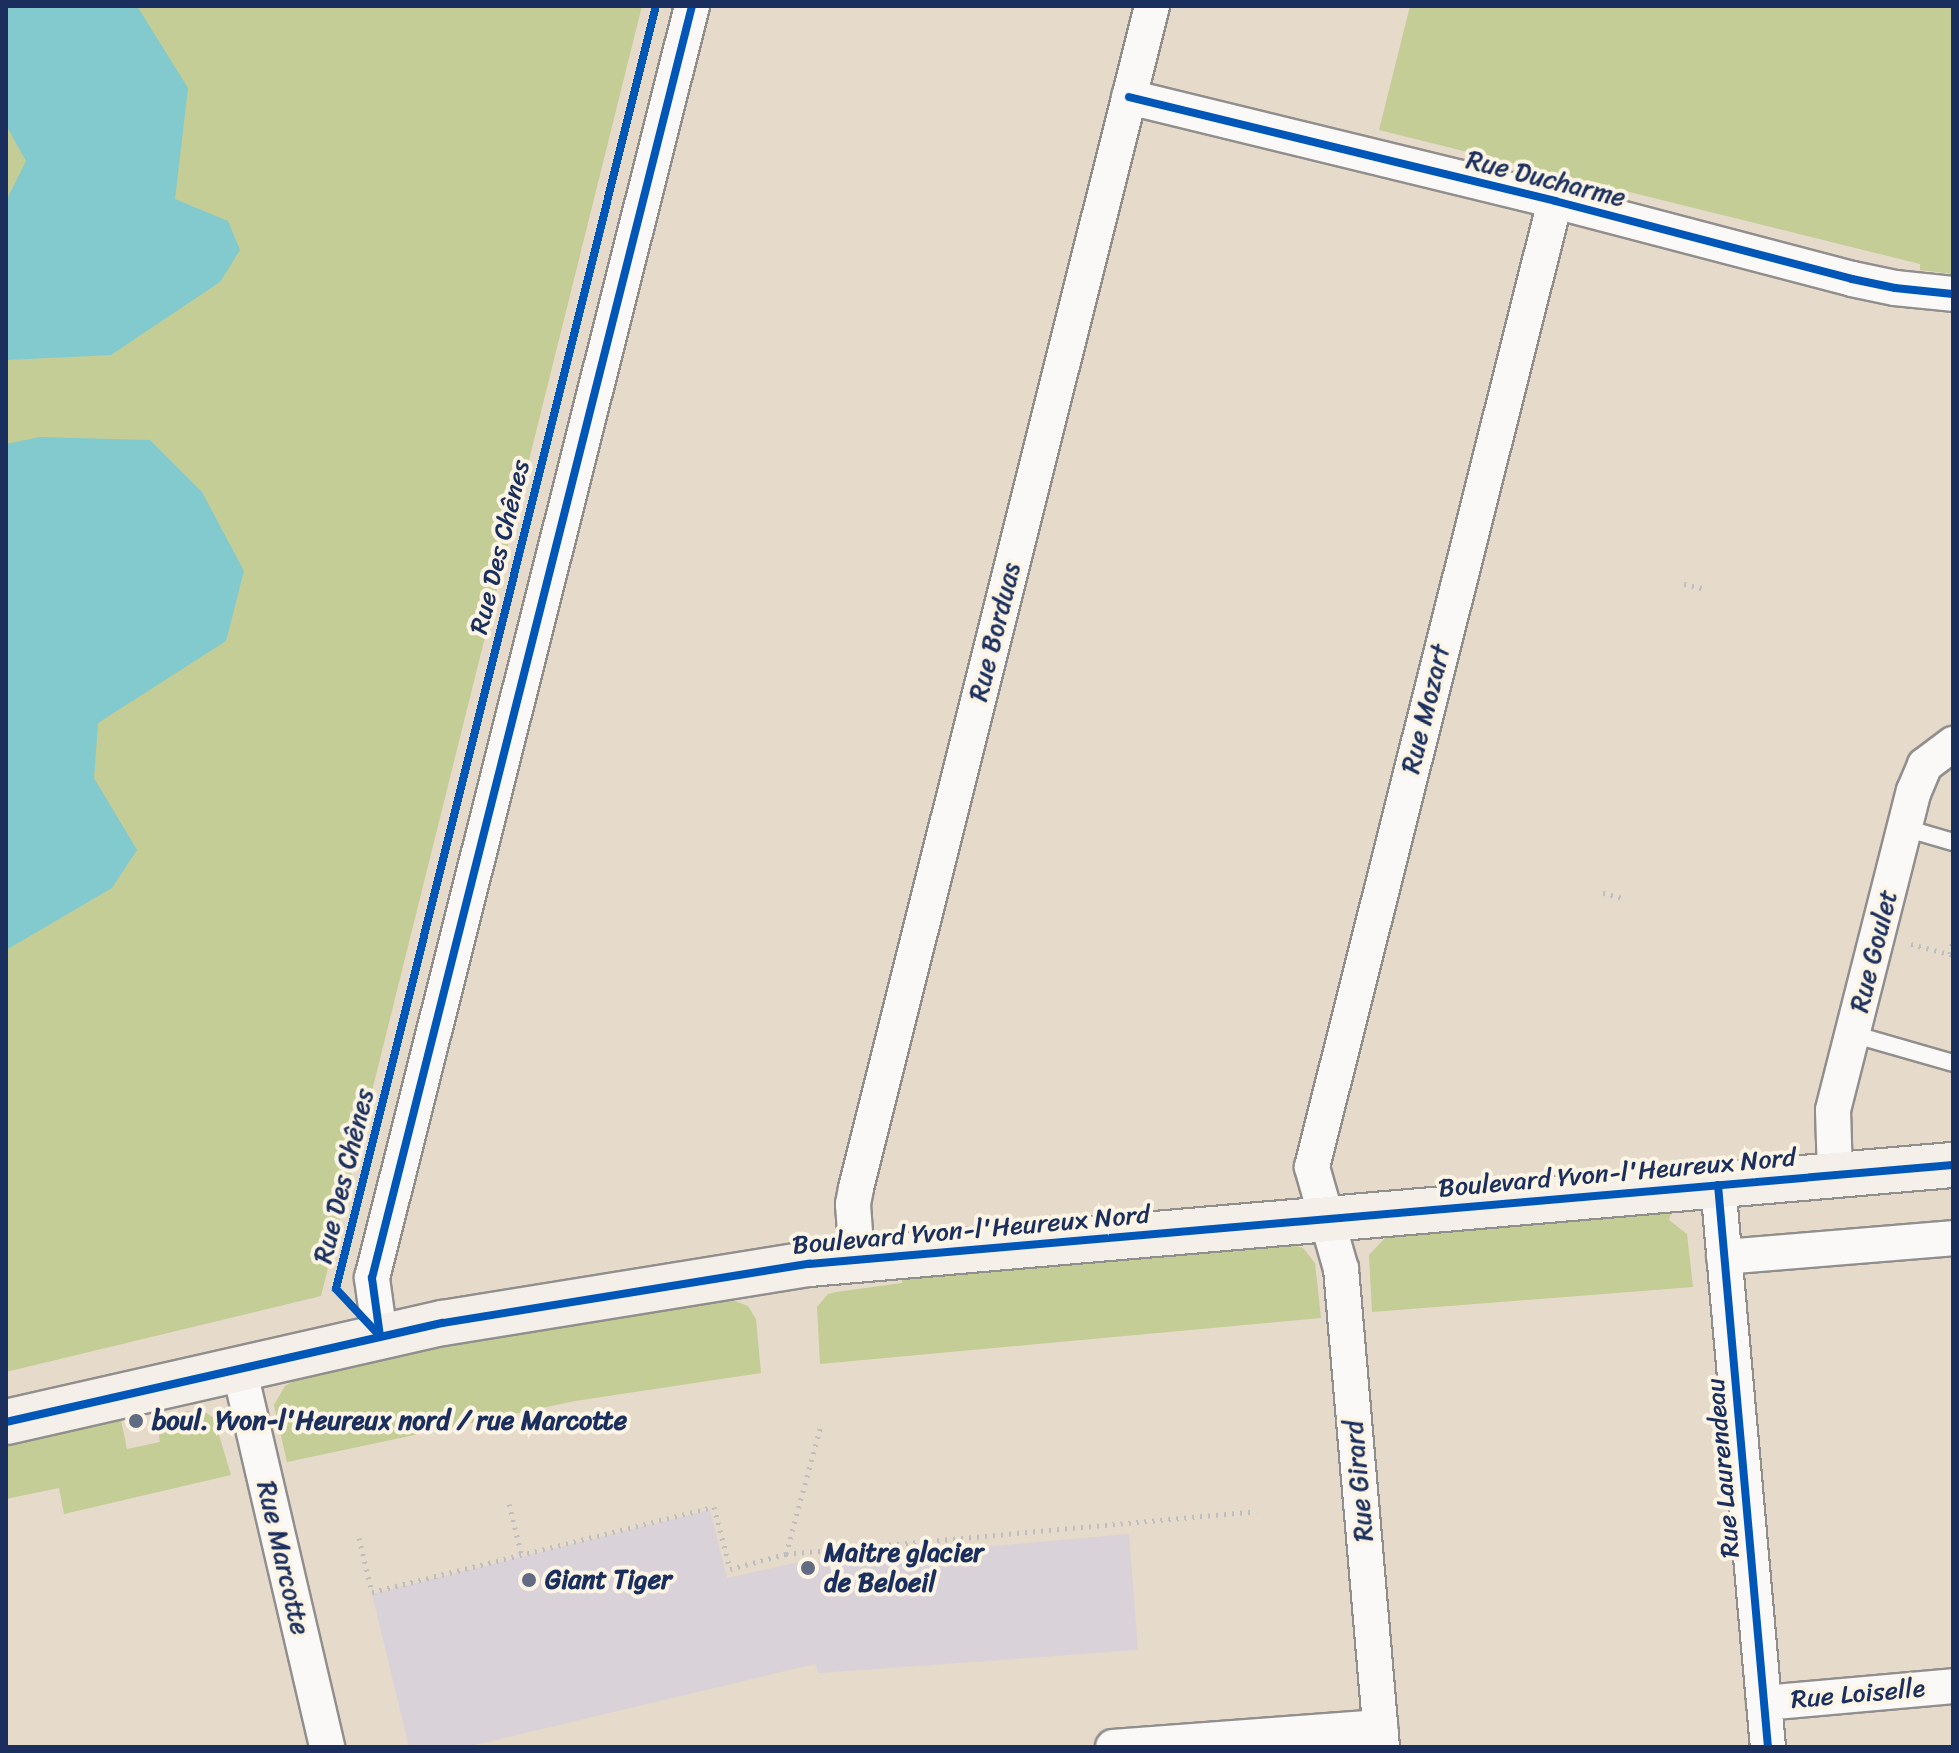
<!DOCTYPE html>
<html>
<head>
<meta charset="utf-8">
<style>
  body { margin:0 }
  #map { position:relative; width:1959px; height:1753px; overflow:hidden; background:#e6daca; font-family:Sriracha,sans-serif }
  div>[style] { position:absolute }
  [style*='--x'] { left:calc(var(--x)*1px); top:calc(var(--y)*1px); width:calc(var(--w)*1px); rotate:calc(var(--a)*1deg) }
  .green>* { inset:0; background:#c3cd95 }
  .water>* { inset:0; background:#82cace }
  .building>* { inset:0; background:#d9d2d9 }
  .path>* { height:5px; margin-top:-2.5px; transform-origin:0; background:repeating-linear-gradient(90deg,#bebec0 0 2px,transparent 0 8px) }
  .roads { filter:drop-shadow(2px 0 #918e8e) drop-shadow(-2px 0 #918e8e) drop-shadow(0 2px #918e8e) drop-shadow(0 -2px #918e8e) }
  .lane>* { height:16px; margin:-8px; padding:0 8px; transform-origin:8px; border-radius:8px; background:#fbf9f7 }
  .street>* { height:34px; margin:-17px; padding:0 17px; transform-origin:17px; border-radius:17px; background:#fbf9f7 }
  .secondary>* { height:44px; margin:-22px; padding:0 22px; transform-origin:22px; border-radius:22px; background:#f4efe9 }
  .cycleway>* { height:8px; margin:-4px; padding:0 4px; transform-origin:4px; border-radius:4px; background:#0057b8 }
  .dots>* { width:22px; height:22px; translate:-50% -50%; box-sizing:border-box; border:4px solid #fcf5e5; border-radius:50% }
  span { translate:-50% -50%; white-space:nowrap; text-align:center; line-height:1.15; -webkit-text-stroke:8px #fcf5e5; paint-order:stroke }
  .street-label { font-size:26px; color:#1b2f5e }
  .poi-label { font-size:26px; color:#1b2f5e; font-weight:700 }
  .left { translate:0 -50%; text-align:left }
  .frame { position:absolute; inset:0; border:8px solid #1b2f5e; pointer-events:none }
</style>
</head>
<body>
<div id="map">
  <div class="green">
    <div style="clip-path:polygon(6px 6px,642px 6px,321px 1296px,6px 1372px)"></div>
    <div style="clip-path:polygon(1410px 6px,1953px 6px,1953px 274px,1920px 270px,1920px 264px,1379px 130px)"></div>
    <div style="clip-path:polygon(1660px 1212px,1671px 1213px,1669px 1220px,1687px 1234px,1693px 1287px,1372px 1312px,1369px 1255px,1387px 1236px)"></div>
    <div style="clip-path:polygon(1286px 1243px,1303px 1248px,1315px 1263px,1321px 1318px,820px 1364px,817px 1307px,828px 1294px,836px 1292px,902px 1283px,902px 1276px)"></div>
    <div style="clip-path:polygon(727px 1298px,748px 1306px,756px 1319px,761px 1373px,575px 1401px,287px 1462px,274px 1405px,285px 1386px,299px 1378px,498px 1336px)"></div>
    <div style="clip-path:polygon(185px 1411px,205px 1412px,214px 1418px,231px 1475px,64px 1514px,59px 1488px,6px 1499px,6px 1447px,121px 1420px,127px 1449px,160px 1442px,156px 1418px)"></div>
  </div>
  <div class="water">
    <div style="clip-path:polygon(6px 6px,137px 6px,188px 88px,175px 199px,228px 221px,240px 250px,220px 282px,111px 355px,6px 360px,6px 201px,26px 161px,6px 125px)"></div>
    <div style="clip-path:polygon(40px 437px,150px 440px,202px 492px,244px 571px,226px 641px,98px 723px,94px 778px,137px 850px,112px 888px,6px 950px,6px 444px)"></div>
  </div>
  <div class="building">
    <div style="clip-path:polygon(710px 1510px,727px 1578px,790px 1564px,1129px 1534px,1138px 1650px,818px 1673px,815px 1664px,466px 1747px,409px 1747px,372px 1594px)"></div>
  </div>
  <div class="path">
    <div style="--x:1684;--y:584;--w:18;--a:13"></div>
    <div style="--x:1603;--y:893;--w:21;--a:14"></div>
    <div style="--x:1911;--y:944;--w:43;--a:14.7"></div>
    <div style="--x:1950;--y:954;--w:14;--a:-78"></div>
    <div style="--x:509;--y:1504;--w:54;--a:76"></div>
    <div style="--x:359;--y:1538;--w:56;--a:76.5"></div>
    <div style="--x:372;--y:1592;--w:352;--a:-14"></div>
    <div style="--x:714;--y:1507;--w:64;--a:75.5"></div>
    <div style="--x:730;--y:1569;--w:58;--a:-15"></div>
    <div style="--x:786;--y:1554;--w:472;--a:-5.2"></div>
    <div style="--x:786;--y:1554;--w:134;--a:-74.8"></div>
  </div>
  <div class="roads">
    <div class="lane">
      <div style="--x:1905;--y:828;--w:50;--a:16.3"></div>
      <div style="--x:1852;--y:1034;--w:105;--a:16"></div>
    </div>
    <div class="street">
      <div style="--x:1129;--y:97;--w:439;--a:13.7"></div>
      <div style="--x:1555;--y:201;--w:307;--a:14.7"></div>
      <div style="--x:1852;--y:279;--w:44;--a:11.8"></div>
      <div style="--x:1895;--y:288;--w:58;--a:5.9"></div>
      <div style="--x:1835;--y:1174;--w:64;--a:-91.8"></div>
      <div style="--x:1833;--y:1110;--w:329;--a:-75.8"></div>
      <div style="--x:1914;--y:791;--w:28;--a:-67"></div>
      <div style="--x:1925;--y:765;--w:35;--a:-37"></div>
      <div style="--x:1718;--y:1185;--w:564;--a:84.92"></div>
      <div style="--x:1724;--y:1257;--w:230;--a:-4.7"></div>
      <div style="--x:857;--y:1259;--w:55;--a:-94.2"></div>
      <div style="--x:853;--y:1204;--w:16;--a:-79"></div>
      <div style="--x:856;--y:1188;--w:1218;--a:-75.94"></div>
      <div style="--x:380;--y:1336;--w:59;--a:-97.9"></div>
      <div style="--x:372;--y:1278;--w:1312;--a:-75.88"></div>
      <div style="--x:239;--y:1368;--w:389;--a:76.9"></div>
      <div style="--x:1764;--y:1703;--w:190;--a:-5.1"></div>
      <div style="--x:1113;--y:1747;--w:268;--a:-4.3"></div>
      <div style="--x:1382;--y:1747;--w:480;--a:-94.9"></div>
      <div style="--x:1341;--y:1269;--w:106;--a:-105.9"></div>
      <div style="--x:1312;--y:1167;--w:996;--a:-75.88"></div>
    </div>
    <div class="secondary">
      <div style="--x:6;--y:1422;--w:448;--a:-12.8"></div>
      <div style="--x:443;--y:1323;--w:371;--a:-9.2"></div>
      <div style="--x:809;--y:1264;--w:1148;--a:-4.95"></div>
    </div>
  </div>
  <div class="cycleway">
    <div style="--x:1129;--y:97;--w:439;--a:13.7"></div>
    <div style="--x:1555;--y:201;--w:307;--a:14.7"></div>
    <div style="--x:1852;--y:279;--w:44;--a:11.8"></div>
    <div style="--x:1895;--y:288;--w:58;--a:5.9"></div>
    <div style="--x:1718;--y:1185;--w:564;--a:84.92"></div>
    <div style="--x:380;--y:1336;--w:64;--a:-133.1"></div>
    <div style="--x:336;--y:1289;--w:1322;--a:-76"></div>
    <div style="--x:380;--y:1336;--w:59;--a:-97.9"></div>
    <div style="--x:372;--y:1278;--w:1312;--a:-75.88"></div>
    <div style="--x:6;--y:1422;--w:448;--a:-12.8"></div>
    <div style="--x:443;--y:1323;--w:371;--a:-9.2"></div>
    <div style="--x:809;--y:1264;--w:1148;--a:-4.95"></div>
  </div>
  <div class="dots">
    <div style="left:136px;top:1421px;background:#626b84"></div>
    <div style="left:808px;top:1568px;background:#626b84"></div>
    <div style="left:529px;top:1580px;background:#626b84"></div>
  </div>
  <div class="street-label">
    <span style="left:1546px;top:179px;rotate:14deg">Rue Ducharme</span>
    <span style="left:500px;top:547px;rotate:-76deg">Rue Des Chênes</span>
    <span style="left:995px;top:632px;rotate:-76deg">Rue Borduas</span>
    <span style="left:1426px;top:709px;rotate:-76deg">Rue Mozart</span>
    <span style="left:1874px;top:951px;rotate:-76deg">Rue Goulet</span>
    <span style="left:1617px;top:1173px;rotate:-5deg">Boulevard Yvon-l'Heureux Nord</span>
    <span style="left:344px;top:1176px;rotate:-76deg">Rue Des Chênes</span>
    <span style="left:971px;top:1230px;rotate:-5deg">Boulevard Yvon-l'Heureux Nord</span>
    <span style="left:1723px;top:1468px;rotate:-95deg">Rue Laurendeau</span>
    <span style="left:1359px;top:1481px;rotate:-95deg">Rue Girard</span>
    <span style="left:283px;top:1558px;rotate:77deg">Rue Marcotte</span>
    <span style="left:1858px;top:1694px;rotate:-5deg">Rue Loiselle</span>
  </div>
  <div class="poi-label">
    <span class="left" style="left:152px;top:1421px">boul. Yvon-l'Heureux nord / rue Marcotte</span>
    <span class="left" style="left:824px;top:1568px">Maitre glacier<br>de Beloeil</span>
    <span class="left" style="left:545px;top:1580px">Giant Tiger</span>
  </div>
  <div class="frame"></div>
</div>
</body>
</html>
